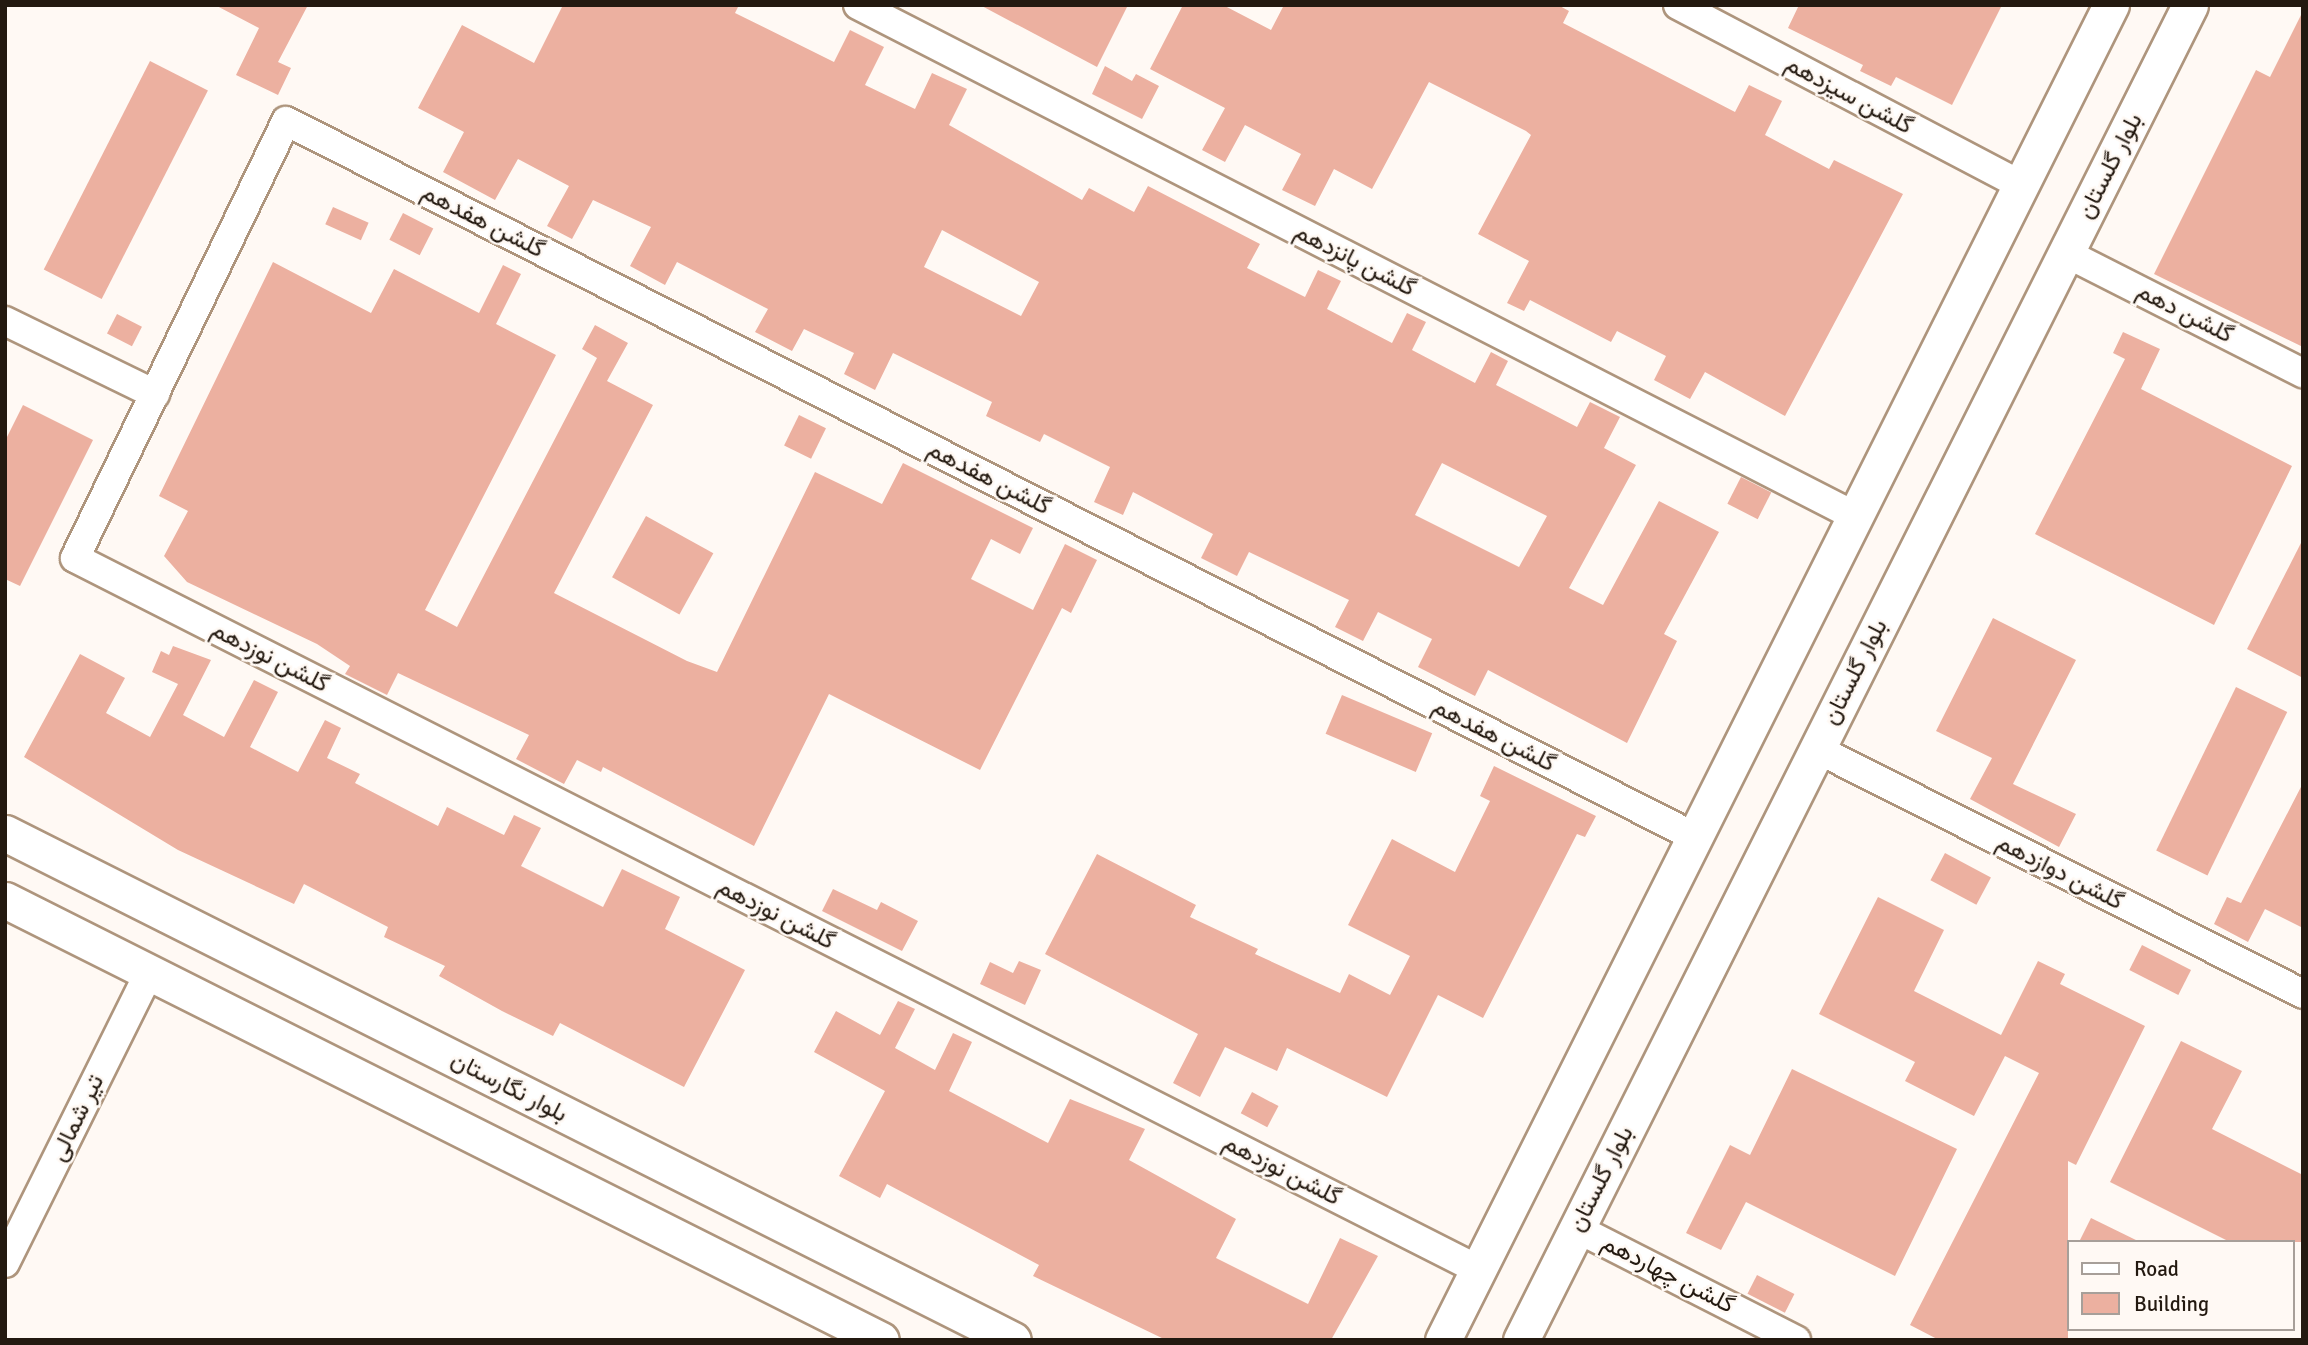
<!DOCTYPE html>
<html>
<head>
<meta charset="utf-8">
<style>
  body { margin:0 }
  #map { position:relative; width:2308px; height:1345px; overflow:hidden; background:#fff9f4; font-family:Signika,Vazirmatn,sans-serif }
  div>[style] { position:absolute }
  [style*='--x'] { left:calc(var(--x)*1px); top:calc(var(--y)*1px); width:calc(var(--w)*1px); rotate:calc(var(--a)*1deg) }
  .building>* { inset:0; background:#ecb0a0; transform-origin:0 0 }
  .roads { filter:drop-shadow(2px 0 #ae957d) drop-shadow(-2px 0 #ae957d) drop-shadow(0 2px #ae957d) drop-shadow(0 -2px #ae957d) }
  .minor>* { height:28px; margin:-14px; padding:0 14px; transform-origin:14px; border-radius:14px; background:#fff }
  .tertiary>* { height:35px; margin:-17.5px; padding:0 17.5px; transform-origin:17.5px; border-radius:17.5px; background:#fff }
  span { translate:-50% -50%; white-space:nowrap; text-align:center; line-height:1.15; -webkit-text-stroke:5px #fff9f4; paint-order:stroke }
  .street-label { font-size:24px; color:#231910 }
  .frame { position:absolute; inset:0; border:7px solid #231910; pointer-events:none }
  .legend { position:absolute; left:2067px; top:1240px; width:228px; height:91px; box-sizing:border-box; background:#fff9f4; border:2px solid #a79f99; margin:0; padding:9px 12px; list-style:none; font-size:21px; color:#231910 }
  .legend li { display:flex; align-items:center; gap:14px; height:35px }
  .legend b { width:35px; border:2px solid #a79f99 }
</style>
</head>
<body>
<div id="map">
  <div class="building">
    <div style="clip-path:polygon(215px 5px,308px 5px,278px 62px,291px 68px,278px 95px,236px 75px,259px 28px)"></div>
    <div style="clip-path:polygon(evenodd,563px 5px,739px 5px,735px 13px,834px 62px,850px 30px,884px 47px,865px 85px,915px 109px,932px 73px,967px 89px,949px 125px,1082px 200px,1089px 188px,1134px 212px,1148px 186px,1260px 244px,1247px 268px,1305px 297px,1318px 270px,1341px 281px,1327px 309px,1392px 343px,1407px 313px,1426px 322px,1412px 350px,1475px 383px,1491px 352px,1508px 361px,1496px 385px,1577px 427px,1590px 402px,1620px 417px,1604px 448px,1636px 465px,1569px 588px,1603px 605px,1659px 501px,1719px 532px,1664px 634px,1677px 641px,1627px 743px,1488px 670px,1475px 696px,1418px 667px,1432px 639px,1378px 612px,1363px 641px,1335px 627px,1349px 600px,1249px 552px,1237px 576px,1201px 558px,1213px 534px,1133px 492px,1123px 515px,1094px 502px,1110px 467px,1044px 434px,1040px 442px,986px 416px,992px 402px,893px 353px,875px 390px,844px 374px,854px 353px,804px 329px,792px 351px,755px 332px,768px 309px,677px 262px,665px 285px,630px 266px,651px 227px,593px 200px,572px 239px,547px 226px,569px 186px,518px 159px,495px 200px,443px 172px,464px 132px,418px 108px,462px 25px,534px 63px,563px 5px,942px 230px,1039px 282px,1021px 316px,924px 267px,942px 230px,563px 5px,1442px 463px,1547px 516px,1519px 567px,1415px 515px,1442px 463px)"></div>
    <div style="clip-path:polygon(980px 5px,1128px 5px,1097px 67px)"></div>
    <div style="clip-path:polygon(1183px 5px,1223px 5px,1271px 30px,1284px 5px,1558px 5px,1569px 11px,1563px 23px,1735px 112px,1749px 85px,1782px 101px,1765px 135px,1829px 169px,1834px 160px,1903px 194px,1785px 416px,1705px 372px,1690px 399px,1654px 380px,1666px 356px,1617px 331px,1611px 342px,1530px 300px,1524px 311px,1507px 303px,1529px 261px,1478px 234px,1531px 135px,1526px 131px,1429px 82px,1372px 189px,1334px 169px,1315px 206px,1282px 190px,1301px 154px,1245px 125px,1225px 162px,1202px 150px,1225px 108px,1150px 69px)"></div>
    <div style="clip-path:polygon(1799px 5px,2002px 5px,1952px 105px,1896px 77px,1891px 86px,1860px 71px,1863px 65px,1788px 28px)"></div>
    <div style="clip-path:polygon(2303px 11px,2303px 347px,2154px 274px,2256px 70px,2270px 77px)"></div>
    <div style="left:150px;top:61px;width:65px;height:234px;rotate:27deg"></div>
    <div style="clip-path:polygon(1105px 66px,1132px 81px,1136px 74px,1159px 86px,1142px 119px,1092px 94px)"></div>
    <div style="left:333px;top:207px;width:39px;height:19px;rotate:24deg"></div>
    <div style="left:403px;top:213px;width:34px;height:30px;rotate:27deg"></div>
    <div style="clip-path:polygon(273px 262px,371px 313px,394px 269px,479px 313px,503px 265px,521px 274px,496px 324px,556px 355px,425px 610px,457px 627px,597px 358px,582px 349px,595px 325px,628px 343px,607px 381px,653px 405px,554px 593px,687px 661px,717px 672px,815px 472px,882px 504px,903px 463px,1033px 528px,1020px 554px,991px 539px,971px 579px,1033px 610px,1065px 544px,1097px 560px,1071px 613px,1062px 608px,980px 770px,829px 694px,754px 846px,603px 767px,601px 772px,577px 760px,564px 784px,516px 759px,529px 735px,398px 673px,387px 695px,345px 674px,350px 666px,317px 644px,187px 582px,164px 556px,188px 511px,159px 496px)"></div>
    <div style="left:117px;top:314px;width:28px;height:22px;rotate:27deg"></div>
    <div style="clip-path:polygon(2123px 332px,2160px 349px,2141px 389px,2292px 466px,2214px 625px,2035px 534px,2125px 359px,2113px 353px)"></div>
    <div style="clip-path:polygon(23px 405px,93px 440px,20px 586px,5px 579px,5px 441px)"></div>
    <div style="left:799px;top:415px;width:30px;height:34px;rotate:26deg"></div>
    <div style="left:1741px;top:477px;width:34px;height:30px;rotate:27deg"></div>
    <div style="left:646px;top:516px;width:77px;height:70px;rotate:29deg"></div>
    <div style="clip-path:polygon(2303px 539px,2303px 678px,2247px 649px)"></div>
    <div style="clip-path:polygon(1993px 618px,2076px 660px,2013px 784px,2076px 814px,2059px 847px,1970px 799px,1992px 758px,1936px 731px)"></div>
    <div style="clip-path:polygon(173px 646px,211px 660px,183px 715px,224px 737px,254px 680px,278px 692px,250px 747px,298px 772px,325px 720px,341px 728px,327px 758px,360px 774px,355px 783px,438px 826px,447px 807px,504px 835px,514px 815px,541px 828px,521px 866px,603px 907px,622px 869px,680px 897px,665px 929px,745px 970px,684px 1087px,560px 1023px,553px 1036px,502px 1011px,439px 976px,445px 966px,384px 937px,388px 927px,304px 884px,294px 904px,178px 850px,24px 757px,80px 654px,125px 678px,106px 713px,150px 737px,178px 684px,152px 672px,161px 651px,169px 655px)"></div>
    <div style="left:2236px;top:687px;width:57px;height:182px;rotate:26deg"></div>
    <div style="left:1342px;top:695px;width:98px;height:42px;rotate:23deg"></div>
    <div style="clip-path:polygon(1494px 766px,1596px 816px,1585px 837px,1577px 834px,1483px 1018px,1438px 995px,1387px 1097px,1287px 1048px,1277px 1071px,1225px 1047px,1200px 1097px,1173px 1083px,1198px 1034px,1045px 954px,1097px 854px,1196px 905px,1190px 917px,1258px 949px,1255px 954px,1340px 993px,1349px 974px,1390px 995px,1410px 956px,1348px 925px,1392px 839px,1455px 872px,1490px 801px,1480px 796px)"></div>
    <div style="clip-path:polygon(2303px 783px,2303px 928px,2265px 909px,2248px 942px,2214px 924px,2227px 897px,2241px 903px)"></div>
    <div style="left:1945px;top:853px;width:52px;height:31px;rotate:28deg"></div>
    <div style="clip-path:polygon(833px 889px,877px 910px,881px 902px,918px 921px,902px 951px,822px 911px)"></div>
    <div style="clip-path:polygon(1878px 897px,1944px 930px,1914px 991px,2001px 1035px,2038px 961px,2065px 974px,2060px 984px,2145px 1026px,2076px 1165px,2068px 1161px,2068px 1340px,1939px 1340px,1910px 1325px,2039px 1073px,2005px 1056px,1974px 1116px,1905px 1081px,1915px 1062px,1819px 1014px)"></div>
    <div style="left:2142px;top:945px;width:55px;height:28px;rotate:27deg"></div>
    <div style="clip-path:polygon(1019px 961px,1041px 970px,1025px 1005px,980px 984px,990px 962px,1013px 973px)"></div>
    <div style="clip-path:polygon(898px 1001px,915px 1009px,895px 1048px,935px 1070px,953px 1033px,972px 1042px,949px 1091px,1048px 1143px,1070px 1099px,1145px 1129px,1129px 1160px,1236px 1219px,1216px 1258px,1308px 1304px,1340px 1238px,1378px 1256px,1331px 1340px,1166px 1340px,1033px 1276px,1039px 1265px,887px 1184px,880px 1198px,839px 1176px,885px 1091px,814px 1052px,836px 1011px,880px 1035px)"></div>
    <div style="clip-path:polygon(2181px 1041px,2242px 1071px,2212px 1129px,2303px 1175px,2303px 1242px,2230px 1242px,2110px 1182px)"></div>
    <div style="clip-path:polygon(1792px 1069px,1957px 1149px,1895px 1276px,1746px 1202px,1721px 1250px,1686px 1233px,1730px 1145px,1750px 1155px)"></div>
    <div style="left:1252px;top:1092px;width:30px;height:24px;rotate:28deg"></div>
    <div style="clip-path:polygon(2091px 1218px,2140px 1242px,2079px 1242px)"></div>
    <div style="left:1757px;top:1275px;width:42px;height:21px;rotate:27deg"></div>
  </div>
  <div class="roads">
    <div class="minor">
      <div style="--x:858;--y:5;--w:1118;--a:27.14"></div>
      <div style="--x:1678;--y:5;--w:387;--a:27.7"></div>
      <div style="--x:2066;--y:253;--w:266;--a:26.9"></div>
      <div style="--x:5;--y:321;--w:167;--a:26"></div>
      <div style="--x:1817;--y:749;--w:544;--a:26.75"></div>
      <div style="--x:1576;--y:1228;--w:247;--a:27"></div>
      <div style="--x:5;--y:1263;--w:324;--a:-63.6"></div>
      <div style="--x:1477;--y:1269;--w:1572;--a:-153.11"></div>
      <div style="--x:75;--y:558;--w:485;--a:-64.2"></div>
      <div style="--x:286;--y:121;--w:1576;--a:26.94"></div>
    </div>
    <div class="tertiary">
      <div style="--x:5;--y:833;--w:1128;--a:26.7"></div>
      <div style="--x:5;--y:900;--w:980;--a:26.67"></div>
      <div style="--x:1443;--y:1340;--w:1493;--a:-63.42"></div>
      <div style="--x:1521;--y:1340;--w:1493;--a:-63.38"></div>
    </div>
  </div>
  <div class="street-label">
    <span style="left:1849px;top:95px;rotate:28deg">گلشن سیزدهم</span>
    <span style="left:2110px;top:166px;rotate:-63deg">بلوار گلستان</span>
    <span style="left:483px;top:221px;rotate:27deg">گلشن هفدهم</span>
    <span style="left:1355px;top:260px;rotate:27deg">گلشن پانزدهم</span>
    <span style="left:2185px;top:313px;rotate:27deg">گلشن دهم</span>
    <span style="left:989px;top:478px;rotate:27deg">گلشن هفدهم</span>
    <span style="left:270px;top:657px;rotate:27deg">گلشن نوزدهم</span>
    <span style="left:1855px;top:672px;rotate:-63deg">بلوار گلستان</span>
    <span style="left:1494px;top:735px;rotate:27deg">گلشن هفدهم</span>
    <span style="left:2060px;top:872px;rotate:27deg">گلشن دوازدهم</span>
    <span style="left:776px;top:914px;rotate:27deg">گلشن نوزدهم</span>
    <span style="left:509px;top:1087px;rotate:27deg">بلوار نگارستان</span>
    <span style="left:77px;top:1118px;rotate:-64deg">تیر شمالی</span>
    <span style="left:1282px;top:1170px;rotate:27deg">گلشن نوزدهم</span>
    <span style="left:1601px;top:1179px;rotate:-63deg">بلوار گلستان</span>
    <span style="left:1668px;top:1274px;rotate:27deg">گلشن چهاردهم</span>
  </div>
  <div class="frame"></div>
  <ul class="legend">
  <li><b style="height:9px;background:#fff"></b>Road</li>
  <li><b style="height:19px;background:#ecb0a0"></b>Building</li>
  </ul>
</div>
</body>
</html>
